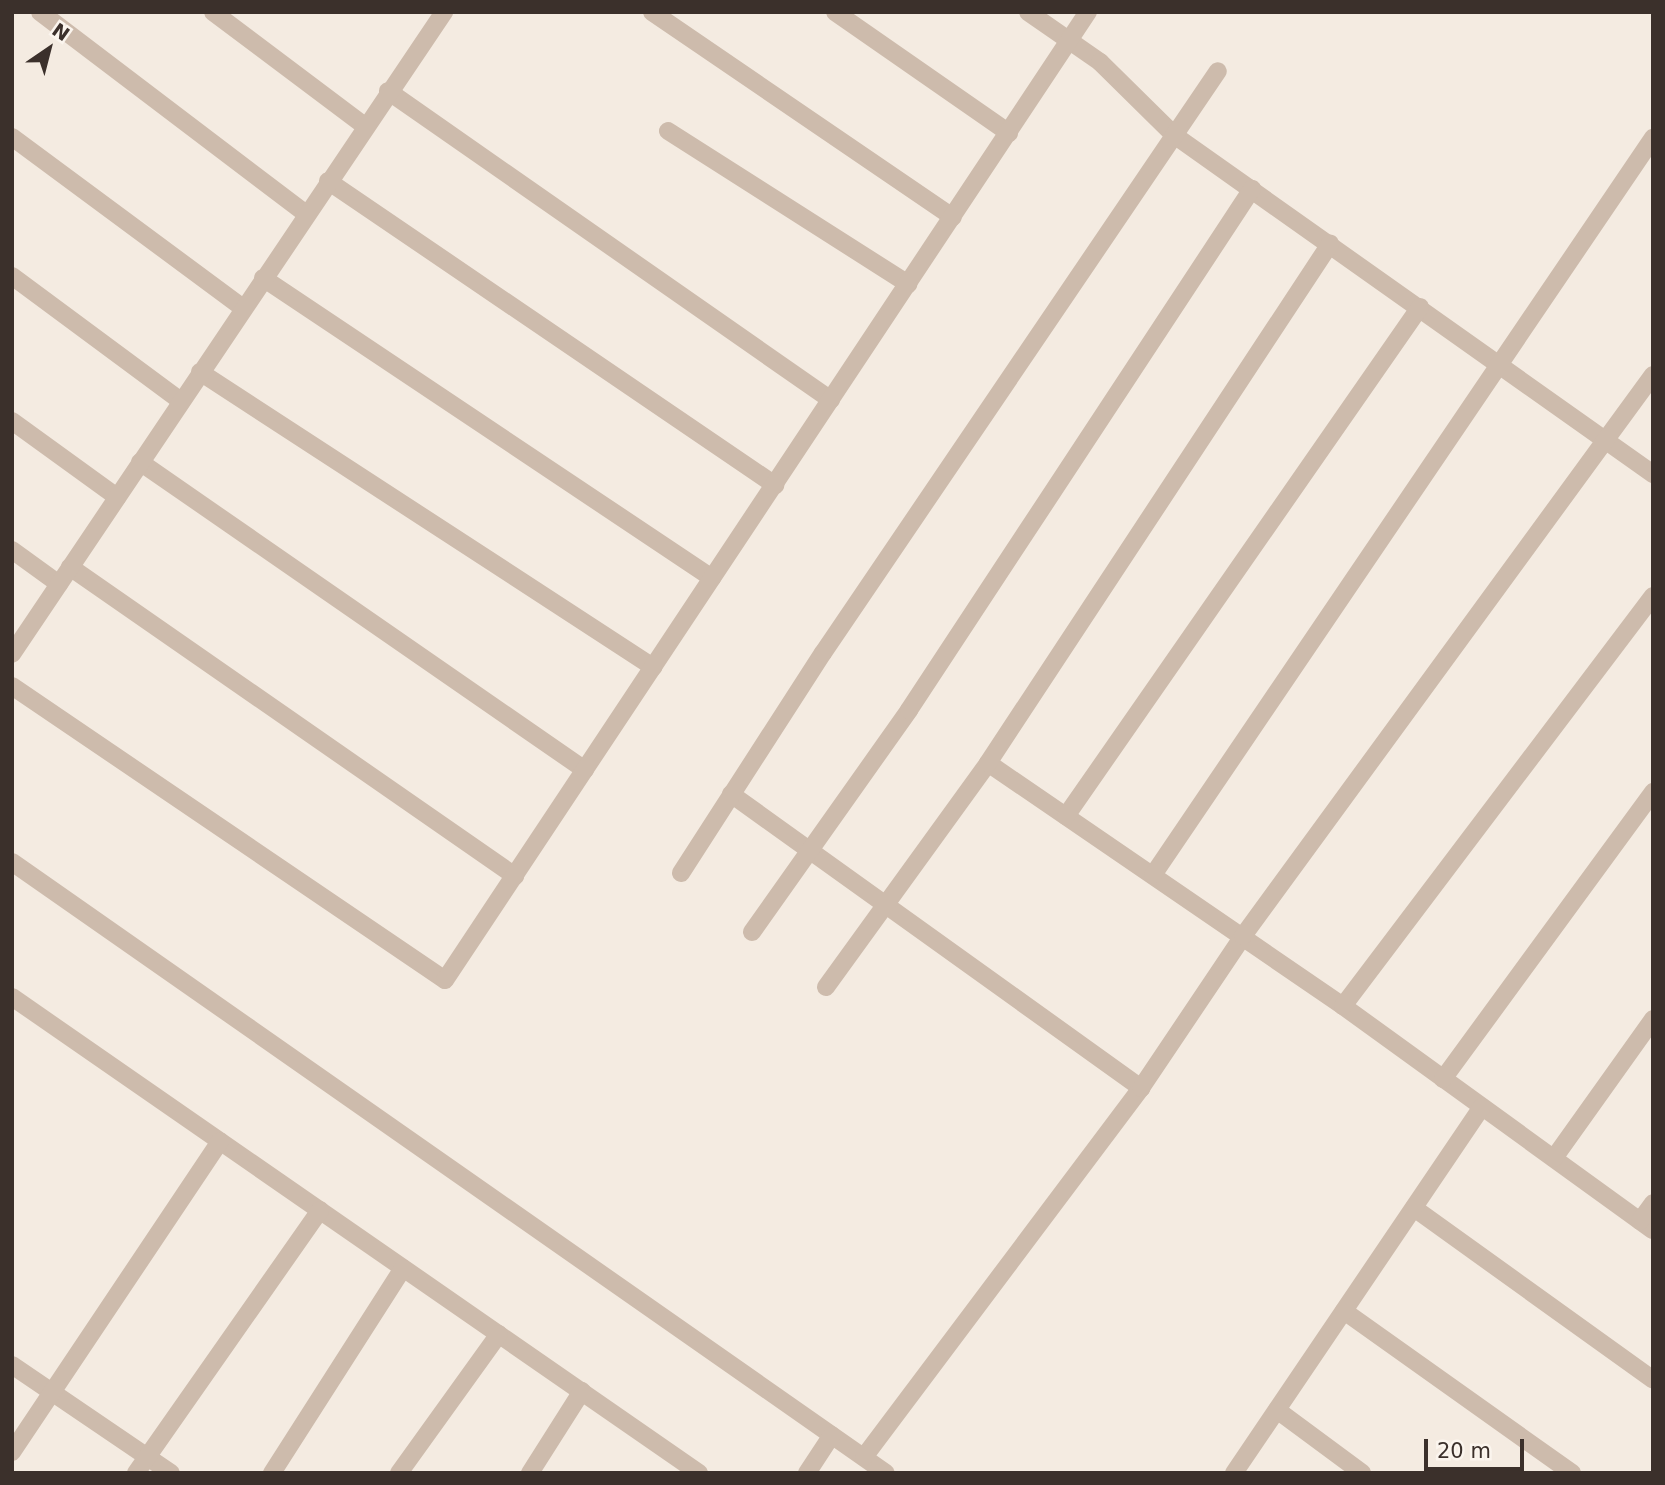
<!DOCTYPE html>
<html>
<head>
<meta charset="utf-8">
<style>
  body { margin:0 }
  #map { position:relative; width:1665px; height:1485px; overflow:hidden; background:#f4ebe1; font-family:"DejaVu Sans",sans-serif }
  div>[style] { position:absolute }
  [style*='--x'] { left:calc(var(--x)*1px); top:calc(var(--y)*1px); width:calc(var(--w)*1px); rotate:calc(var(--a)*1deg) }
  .street>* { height:18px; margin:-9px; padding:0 9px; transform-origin:9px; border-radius:9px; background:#cdbbac }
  span { translate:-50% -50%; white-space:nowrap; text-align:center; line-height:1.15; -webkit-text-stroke:6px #fbf5ee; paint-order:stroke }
  .frame { position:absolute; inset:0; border:14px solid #3b302b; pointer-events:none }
  .north { position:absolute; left:14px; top:14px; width:70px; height:70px; -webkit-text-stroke:5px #fbf5ee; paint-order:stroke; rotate:35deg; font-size:19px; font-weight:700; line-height:28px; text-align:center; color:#3b302b }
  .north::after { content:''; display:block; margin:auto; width:24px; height:32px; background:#3b302b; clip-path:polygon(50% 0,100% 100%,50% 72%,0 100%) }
  .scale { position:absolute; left:1424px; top:1439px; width:100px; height:32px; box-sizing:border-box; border:4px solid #3b302b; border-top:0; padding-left:9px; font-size:21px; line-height:24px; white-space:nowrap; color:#3b302b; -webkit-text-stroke:5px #fbf5ee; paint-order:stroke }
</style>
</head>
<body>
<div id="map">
  <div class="street">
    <div style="--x:40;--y:12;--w:334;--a:37.2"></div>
    <div style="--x:213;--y:12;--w:190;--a:36.9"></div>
    <div style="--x:652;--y:12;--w:364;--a:34.3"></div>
    <div style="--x:835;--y:12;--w:212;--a:34.8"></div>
    <div style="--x:1028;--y:12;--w:88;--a:34.8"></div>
    <div style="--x:1100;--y:62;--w:104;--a:44.6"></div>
    <div style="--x:1174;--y:135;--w:587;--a:35.29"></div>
    <div style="--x:388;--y:91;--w:540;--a:34.9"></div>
    <div style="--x:668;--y:131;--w:285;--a:32.5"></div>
    <div style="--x:12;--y:137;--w:287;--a:36.5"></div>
    <div style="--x:328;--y:181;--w:541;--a:34.22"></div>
    <div style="--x:12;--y:276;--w:210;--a:36.5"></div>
    <div style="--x:263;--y:278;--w:540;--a:33.75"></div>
    <div style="--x:200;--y:372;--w:541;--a:33.07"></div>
    <div style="--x:12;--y:421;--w:130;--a:35.9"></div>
    <div style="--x:140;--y:462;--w:541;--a:34.69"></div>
    <div style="--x:12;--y:550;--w:58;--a:35.9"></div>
    <div style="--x:70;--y:567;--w:542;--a:34.78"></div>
    <div style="--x:12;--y:654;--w:774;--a:-56.06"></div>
    <div style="--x:12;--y:686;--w:523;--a:34.18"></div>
    <div style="--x:445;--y:980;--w:1162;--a:-56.41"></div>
    <div style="--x:988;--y:763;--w:430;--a:34.4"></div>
    <div style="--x:1343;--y:1006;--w:382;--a:35.9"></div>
    <div style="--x:731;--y:794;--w:505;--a:35.64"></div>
    <div style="--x:1066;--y:816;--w:620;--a:-55.18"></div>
    <div style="--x:12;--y:862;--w:1066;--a:34.96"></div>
    <div style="--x:681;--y:873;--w:262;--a:-57.2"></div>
    <div style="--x:823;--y:653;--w:703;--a:-55.84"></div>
    <div style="--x:1153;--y:875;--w:891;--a:-55.85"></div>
    <div style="--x:752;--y:932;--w:272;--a:-54.7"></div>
    <div style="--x:909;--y:710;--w:624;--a:-56.64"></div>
    <div style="--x:826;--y:987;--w:276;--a:-54.1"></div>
    <div style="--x:988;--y:763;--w:622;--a:-56.62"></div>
    <div style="--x:12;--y:997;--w:836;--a:34.72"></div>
    <div style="--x:1343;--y:1006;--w:514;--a:-52.91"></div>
    <div style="--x:1443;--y:1079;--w:356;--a:-53.8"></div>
    <div style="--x:1554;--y:1158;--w:171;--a:-54.5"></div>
    <div style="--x:1414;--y:1208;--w:294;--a:35.7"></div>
    <div style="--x:1640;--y:1221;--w:22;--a:-54"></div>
    <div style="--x:1344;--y:1311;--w:280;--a:35.4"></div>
    <div style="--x:12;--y:1365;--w:192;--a:34.2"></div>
    <div style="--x:1277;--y:1410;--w:106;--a:36.5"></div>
    <div style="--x:12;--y:1452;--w:374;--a:-56.2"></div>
    <div style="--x:864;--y:1457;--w:461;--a:-53.1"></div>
    <div style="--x:1141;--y:1088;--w:183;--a:-56.1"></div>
    <div style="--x:1243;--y:936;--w:695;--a:-53.84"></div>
    <div style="--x:136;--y:1473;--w:321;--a:-55"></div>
    <div style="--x:272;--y:1473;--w:243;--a:-57.4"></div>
    <div style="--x:399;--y:1473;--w:171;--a:-54.3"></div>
    <div style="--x:530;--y:1473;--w:97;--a:-57.6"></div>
    <div style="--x:807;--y:1473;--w:45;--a:-56.7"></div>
    <div style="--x:1234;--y:1473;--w:442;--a:-55.9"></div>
  </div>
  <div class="frame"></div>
  <div class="north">N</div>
  <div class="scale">20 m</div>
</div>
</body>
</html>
